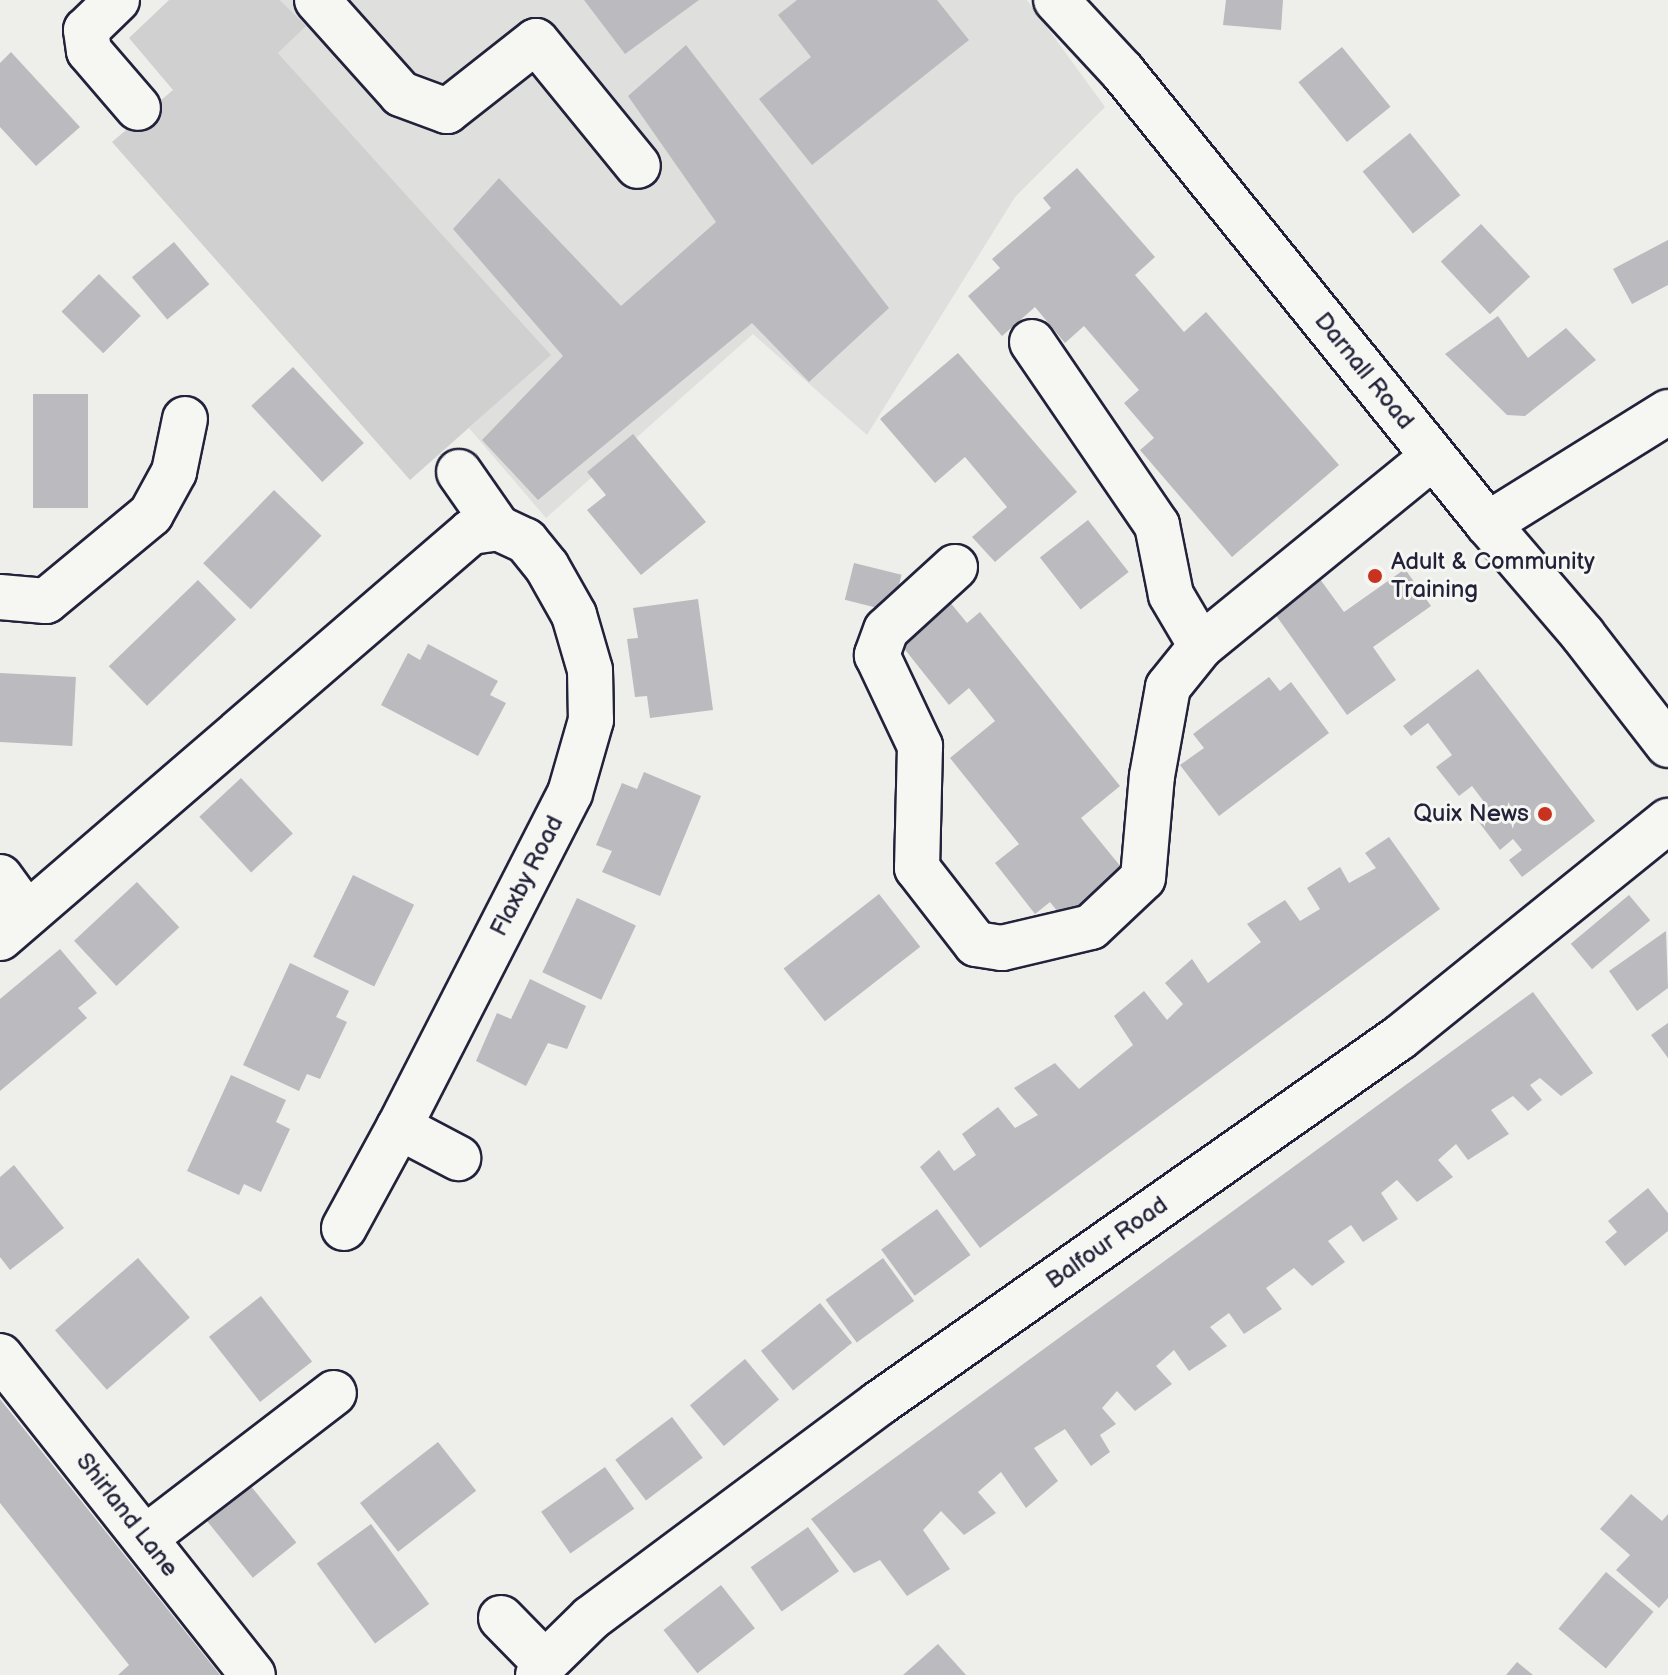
<!DOCTYPE html>
<html>
<head>
<meta charset="utf-8">
<style>
  body { margin:0 }
  #map { position:relative; width:1668px; height:1675px; overflow:hidden; background:#eeeeeb; font-family:"Balsamiq Sans",sans-serif }
  div>[style] { position:absolute }
  [style*='--x'] { left:calc(var(--x)*1px); top:calc(var(--y)*1px); width:calc(var(--w)*1px); rotate:calc(var(--a)*1deg) }
  .built>* { inset:0; background:#dfdfde }
  .green>* { inset:0; background:#d0d0d1 }
  .building>* { inset:0; background:#bbbbbf; transform-origin:0 0 }
  .roads { filter:drop-shadow(2px 0 #22223b) drop-shadow(-2px 0 #22223b) drop-shadow(0 2px #22223b) drop-shadow(0 -2px #22223b) }
  .minor>* { height:44px; margin:-22px; padding:0 22px; transform-origin:22px; border-radius:22px; background:#f6f6f2 }
  .major>* { height:44px; margin:-22px; padding:0 22px; transform-origin:22px; border-radius:22px; background:#f6f6f2 }
  .dots>* { width:22px; height:22px; translate:-50% -50%; box-sizing:border-box; border:4px solid #f6f6f2; border-radius:50% }
  span { translate:-50% -50%; white-space:nowrap; text-align:center; line-height:1.15; -webkit-text-stroke:6px #f6f6f2; paint-order:stroke }
  .street-label { font-size:24px; color:#22223b }
  .poi-label { font-size:24px; color:#22223b }
  .left { translate:0 -50%; text-align:left }
  .right { translate:-100% -50%; text-align:right }
</style>
</head>
<body>
<div id="map">
  <div class="built">
    <div style="clip-path:polygon(280px 0,1027px 0,1105px 107px,1015px 197px,867px 435px,753px 334px,546px 518px,469px 428px,550px 354px,278px 53px,305px 26px)"></div>
  </div>
  <div class="green">
    <div style="clip-path:polygon(169px 0,280px 0,306px 26px,278px 53px,551px 355px,410px 480px,112px 142px,173px 90px,129px 38px)"></div>
  </div>
  <div class="building">
    <div style="clip-path:polygon(584px 0,699px 0,625px 54px)"></div>
    <div style="clip-path:polygon(797px 0,937px 0,969px 40px,812px 165px,759px 99px,811px 57px,778px 15px)"></div>
    <div style="clip-path:polygon(1226px 0,1283px 0,1281px 30px,1223px 25px)"></div>
    <div style="clip-path:polygon(686px 45px,889px 308px,809px 382px,752px 323px,538px 500px,482px 440px,563px 356px,453px 229px,499px 178px,621px 306px,716px 222px,628px 96px)"></div>
    <div style="left:1342px;top:47px;width:77px;height:56px;rotate:51deg"></div>
    <div style="clip-path:polygon(11px 52px,80px 127px,36px 166px,0 127px,0 63px)"></div>
    <div style="left:1410px;top:133px;width:80px;height:61px;rotate:51deg"></div>
    <div style="clip-path:polygon(1077px 168px,1155px 257px,1135px 275px,1184px 332px,1206px 312px,1339px 465px,1232px 557px,1140px 450px,1154px 438px,1124px 403px,1139px 390px,1084px 326px,1065px 343px,1035px 307px,1002px 336px,968px 296px,1000px 268px,992px 259px,1051px 208px,1043px 198px)"></div>
    <div style="left:1481px;top:224px;width:72px;height:55px;rotate:47deg"></div>
    <div style="clip-path:polygon(1668px 240px,1668px 285px,1632px 304px,1613px 269px)"></div>
    <div style="left:174px;top:242px;width:55px;height:55px;rotate:50deg"></div>
    <div style="left:99px;top:274px;width:59px;height:53px;rotate:45deg"></div>
    <div style="clip-path:polygon(1498px 316px,1528px 358px,1566px 328px,1596px 360px,1525px 416px,1507px 415px,1445px 354px)"></div>
    <div style="clip-path:polygon(958px 353px,1077px 492px,995px 562px,972px 537px,1007px 507px,965px 457px,935px 483px,880px 419px)"></div>
    <div style="left:293px;top:367px;width:104px;height:57px;rotate:47deg"></div>
    <div style="left:33px;top:394px;width:55px;height:114px"></div>
    <div style="clip-path:polygon(633px 434px,706px 522px,641px 575px,587px 510px,606px 495px,587px 472px)"></div>
    <div style="left:274px;top:490px;width:66px;height:102px;rotate:44deg"></div>
    <div style="left:1088px;top:520px;width:66px;height:61px;rotate:52deg"></div>
    <div style="left:854px;top:563px;width:49px;height:38px;rotate:14deg"></div>
    <div style="clip-path:polygon(1405px 569px,1431px 606px,1373px 647px,1396px 680px,1347px 715px,1270px 607px,1317px 575px,1344px 612px)"></div>
    <div style="left:198px;top:580px;width:55px;height:124px;rotate:46deg"></div>
    <div style="clip-path:polygon(698px 599px,713px 710px,650px 718px,647px 696px,635px 697px,627px 639px,638px 638px,633px 608px)"></div>
    <div style="clip-path:polygon(949px 601px,967px 623px,980px 612px,1120px 786px,1081px 818px,1130px 878px,1070px 927px,1050px 902px,1035px 914px,995px 863px,1019px 844px,950px 758px,995px 721px,969px 688px,949px 705px,899px 642px)"></div>
    <div style="clip-path:polygon(428px 644px,498px 681px,490px 695px,506px 703px,478px 756px,381px 705px,408px 653px,420px 660px)"></div>
    <div style="clip-path:polygon(1478px 669px,1595px 821px,1522px 877px,1509px 860px,1522px 850px,1513px 839px,1500px 850px,1475px 817px,1488px 807px,1472px 786px,1459px 796px,1436px 767px,1452px 755px,1428px 723px,1411px 736px,1403px 726px)"></div>
    <div style="left:0;top:673px;width:76px;height:69px;rotate:3deg"></div>
    <div style="clip-path:polygon(1269px 677px,1280px 691px,1291px 682px,1329px 733px,1219px 816px,1180px 765px,1204px 748px,1193px 734px)"></div>
    <div style="clip-path:polygon(644px 772px,701px 796px,660px 896px,602px 872px,612px 851px,596px 845px,622px 783px,637px 789px)"></div>
    <div style="left:241px;top:778px;width:76px;height:57px;rotate:47deg"></div>
    <div style="clip-path:polygon(1389px 837px,1440px 909px,980px 1248px,920px 1167px,939px 1150px,954px 1171px,976px 1155px,962px 1134px,998px 1107px,1015px 1128px,1038px 1115px,1014px 1088px,1055px 1063px,1079px 1089px,1133px 1045px,1114px 1016px,1144px 991px,1167px 1020px,1183px 1004px,1165px 983px,1192px 959px,1208px 983px,1261px 942px,1247px 924px,1285px 900px,1300px 921px,1320px 909px,1307px 888px,1340px 867px,1349px 883px,1376px 868px,1365px 853px)"></div>
    <div style="left:353px;top:875px;width:68px;height:91px;rotate:26deg"></div>
    <div style="left:137px;top:882px;width:62px;height:86px;rotate:47deg"></div>
    <div style="left:879px;top:894px;width:67px;height:121px;rotate:52deg"></div>
    <div style="left:1629px;top:895px;width:33px;height:76px;rotate:50deg"></div>
    <div style="left:577px;top:898px;width:65px;height:82px;rotate:25deg"></div>
    <div style="clip-path:polygon(1666px 931px,1668px 988px,1637px 1011px,1609px 971px)"></div>
    <div style="clip-path:polygon(60px 949px,97px 993px,78px 1008px,87px 1018px,0 1091px,0 999px)"></div>
    <div style="clip-path:polygon(290px 963px,349px 991px,336px 1017px,347px 1022px,320px 1079px,307px 1074px,299px 1091px,243px 1065px)"></div>
    <div style="clip-path:polygon(530px 979px,586px 1006px,567px 1049px,548px 1043px,526px 1086px,476px 1061px,497px 1013px,511px 1019px)"></div>
    <div style="clip-path:polygon(1533px 992px,1593px 1073px,1561px 1096px,1540px 1078px,1530px 1085px,1542px 1100px,1528px 1111px,1513px 1096px,1491px 1110px,1509px 1134px,1468px 1160px,1456px 1144px,1438px 1160px,1453px 1177px,1417px 1202px,1397px 1180px,1381px 1193px,1398px 1219px,1363px 1242px,1351px 1225px,1328px 1241px,1345px 1262px,1312px 1286px,1294px 1268px,1266px 1288px,1282px 1309px,1244px 1334px,1229px 1313px,1210px 1327px,1227px 1346px,1189px 1371px,1174px 1350px,1156px 1366px,1172px 1384px,1135px 1411px,1117px 1391px,1102px 1408px,1116px 1424px,1100px 1435px,1110px 1452px,1091px 1466px,1065px 1429px,1034px 1448px,1058px 1481px,1026px 1508px,1001px 1472px,978px 1492px,996px 1513px,964px 1535px,941px 1511px,923px 1530px,950px 1569px,907px 1596px,880px 1560px,854px 1573px,811px 1519px)"></div>
    <div style="clip-path:polygon(1668px 1023px,1668px 1058px,1651px 1035px)"></div>
    <div style="clip-path:polygon(231px 1075px,286px 1100px,276px 1122px,290px 1129px,261px 1192px,244px 1184px,239px 1195px,187px 1171px)"></div>
    <div style="clip-path:polygon(14px 1165px,64px 1228px,10px 1270px,0 1257px,0 1177px)"></div>
    <div style="clip-path:polygon(1648px 1188px,1668px 1213px,1668px 1231px,1625px 1266px,1605px 1242px,1617px 1232px,1608px 1221px)"></div>
    <div style="left:937px;top:1209px;width:57px;height:69px;rotate:54deg"></div>
    <div style="left:138px;top:1258px;width:79px;height:110px;rotate:49deg"></div>
    <div style="left:883px;top:1258px;width:53px;height:71px;rotate:54deg"></div>
    <div style="left:261px;top:1296px;width:83px;height:66px;rotate:52deg"></div>
    <div style="left:820px;top:1303px;width:51px;height:76px;rotate:51deg"></div>
    <div style="left:745px;top:1359px;width:53px;height:72px;rotate:50deg"></div>
    <div style="clip-path:polygon(0 1399px,220px 1675px,118px 1675px,129px 1665px,0 1503px)"></div>
    <div style="left:672px;top:1417px;width:51px;height:71px;rotate:53deg"></div>
    <div style="left:438px;top:1442px;width:62px;height:99px;rotate:52deg"></div>
    <div style="left:605px;top:1467px;width:51px;height:78px;rotate:55deg"></div>
    <div style="left:241px;top:1474px;width:88px;height:56px;rotate:51deg"></div>
    <div style="clip-path:polygon(1631px 1494px,1662px 1521px,1668px 1514px,1668px 1598px,1659px 1608px,1616px 1570px,1630px 1555px,1600px 1529px)"></div>
    <div style="left:371px;top:1524px;width:99px;height:67px;rotate:54deg"></div>
    <div style="left:808px;top:1527px;width:54px;height:70px;rotate:55deg"></div>
    <div style="left:1606px;top:1572px;width:62px;height:74px;rotate:40deg"></div>
    <div style="left:721px;top:1585px;width:55px;height:73px;rotate:52deg"></div>
    <div style="clip-path:polygon(938px 1644px,966px 1675px,903px 1675px)"></div>
    <div style="clip-path:polygon(1517px 1662px,1533px 1675px,1506px 1675px)"></div>
  </div>
  <div class="roads">
    <div class="minor">
      <div style="--x:117;--y:0;--w:43;--a:135.9"></div>
      <div style="--x:86;--y:30;--w:21;--a:82"></div>
      <div style="--x:89;--y:51;--w:75;--a:49.3"></div>
      <div style="--x:317;--y:0;--w:126;--a:48.2"></div>
      <div style="--x:401;--y:94;--w:49;--a:20.3"></div>
      <div style="--x:447;--y:111;--w:113;--a:-38.2"></div>
      <div style="--x:536;--y:41;--w:161;--a:50.8"></div>
      <div style="--x:1032;--y:342;--w:222;--a:55.7"></div>
      <div style="--x:1157;--y:525;--w:71;--a:78.7"></div>
      <div style="--x:1171;--y:595;--w:59;--a:59.5"></div>
      <div style="--x:459;--y:472;--w:68;--a:55.1"></div>
      <div style="--x:1488;--y:524;--w:212;--a:-31.9"></div>
      <div style="--x:955;--y:567;--w:93;--a:137.6"></div>
      <div style="--x:886;--y:630;--w:27;--a:110"></div>
      <div style="--x:877;--y:655;--w:101;--a:64.7"></div>
      <div style="--x:920;--y:746;--w:122;--a:91.4"></div>
      <div style="--x:917;--y:868;--w:96;--a:52.2"></div>
      <div style="--x:976;--y:944;--w:26;--a:9"></div>
      <div style="--x:1002;--y:948;--w:91;--a:-13.3"></div>
      <div style="--x:1091;--y:927;--w:71;--a:-43.3"></div>
      <div style="--x:1143;--y:878;--w:102;--a:-85"></div>
      <div style="--x:1152;--y:776;--w:90;--a:-79.8"></div>
      <div style="--x:1168;--y:687;--w:53;--a:-51.2"></div>
      <div style="--x:1201;--y:646;--w:299;--a:-39.2"></div>
      <div style="--x:0;--y:597;--w:46;--a:5"></div>
      <div style="--x:46;--y:601;--w:136;--a:-39.6"></div>
      <div style="--x:151;--y:514;--w:48;--a:-61.3"></div>
      <div style="--x:174;--y:472;--w:54;--a:-78.3"></div>
      <div style="--x:0;--y:877;--w:46;--a:53.9"></div>
      <div style="--x:0;--y:938;--w:622;--a:-40.76"></div>
      <div style="--x:471;--y:532;--w:27;--a:-8"></div>
      <div style="--x:498;--y:528;--w:31;--a:25"></div>
      <div style="--x:526;--y:541;--w:33;--a:51"></div>
      <div style="--x:547;--y:567;--w:55;--a:60.6"></div>
      <div style="--x:574;--y:615;--w:57;--a:73.8"></div>
      <div style="--x:590;--y:670;--w:50;--a:88.9"></div>
      <div style="--x:591;--y:720;--w:76;--a:106"></div>
      <div style="--x:570;--y:793;--w:375;--a:117.1"></div>
      <div style="--x:399;--y:1127;--w:115;--a:118.6"></div>
      <div style="--x:399;--y:1127;--w:67;--a:27.7"></div>
      <div style="--x:0;--y:1356;--w:407;--a:51.6"></div>
      <div style="--x:145;--y:1538;--w:238;--a:-37.5"></div>
      <div style="--x:501;--y:1618;--w:63;--a:45.6"></div>
      <div style="--x:538;--y:1675;--w:14;--a:-60"></div>
      <div style="--x:545;--y:1663;--w:64;--a:-44.4"></div>
      <div style="--x:591;--y:1618;--w:358;--a:-36.7"></div>
      <div style="--x:878;--y:1404;--w:637;--a:-35.09"></div>
      <div style="--x:1399;--y:1038;--w:346;--a:-38.9"></div>
    </div>
    <div class="major">
      <div style="--x:1056;--y:0;--w:97;--a:47.1"></div>
      <div style="--x:1122;--y:71;--w:582;--a:51.06"></div>
      <div style="--x:1488;--y:524;--w:146;--a:49.4"></div>
      <div style="--x:1583;--y:635;--w:139;--a:52.3"></div>
    </div>
  </div>
  <div class="dots">
    <div style="left:1375px;top:576px;background:#c8321e"></div>
    <div style="left:1545px;top:814px;background:#c8321e"></div>
  </div>
  <div class="street-label">
    <span style="left:1364px;top:371px;rotate:51deg">Darnall Road</span>
    <span style="left:527px;top:876px;rotate:-63deg">Flaxby Road</span>
    <span style="left:1107px;top:1243px;rotate:-35deg">Balfour Road</span>
    <span style="left:127px;top:1515px;rotate:52deg">Shirland Lane</span>
  </div>
  <div class="poi-label">
    <span class="left" style="left:1391px;top:576px">Adult &amp; Community<br>Training</span>
    <span class="right" style="left:1529px;top:814px">Quix News</span>
  </div>
</div>
</body>
</html>
